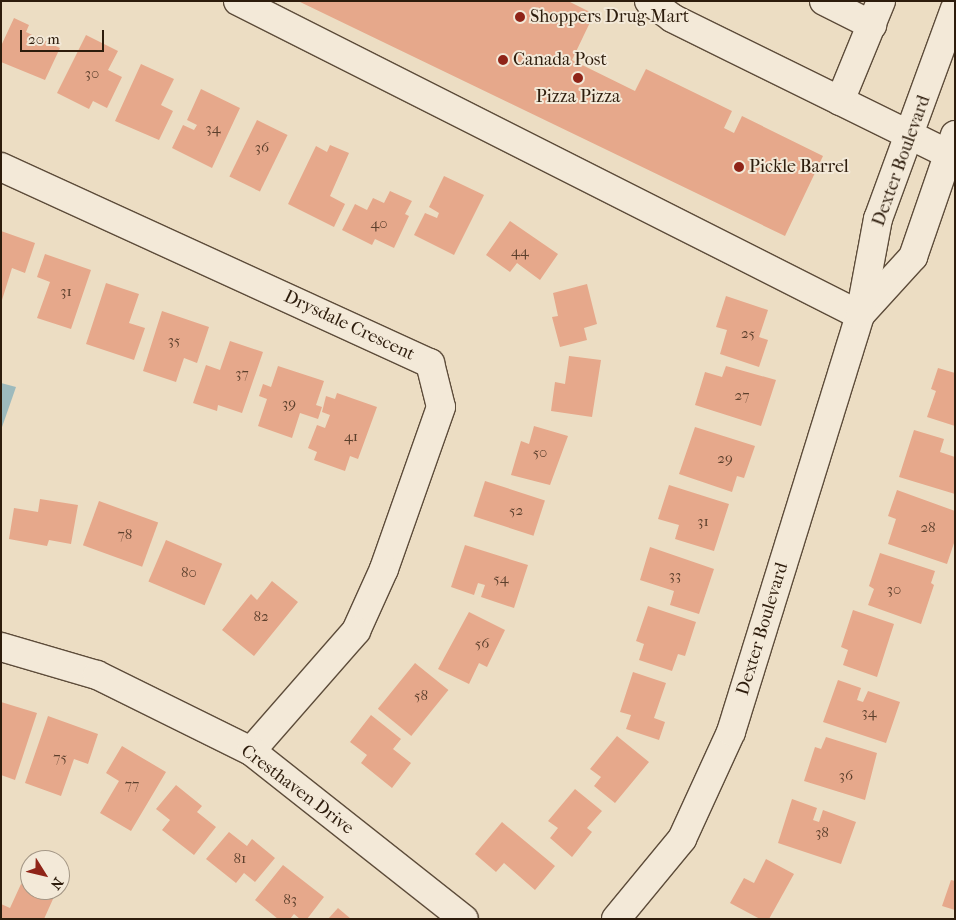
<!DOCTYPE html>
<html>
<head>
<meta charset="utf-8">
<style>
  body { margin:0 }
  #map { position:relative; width:956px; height:920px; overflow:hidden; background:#ecddc3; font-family:"IM FELL French Canon",serif }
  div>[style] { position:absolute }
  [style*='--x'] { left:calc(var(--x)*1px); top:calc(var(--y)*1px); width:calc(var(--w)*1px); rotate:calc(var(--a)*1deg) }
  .water>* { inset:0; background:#9dbabd }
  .building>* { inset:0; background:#e6a88b; transform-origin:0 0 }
  .roads { filter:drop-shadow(1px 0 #5d4c3a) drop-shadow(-1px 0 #5d4c3a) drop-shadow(0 1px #5d4c3a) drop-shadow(0 -1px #5d4c3a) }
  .minor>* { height:28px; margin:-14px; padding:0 14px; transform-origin:14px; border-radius:14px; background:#f3e9d8 }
  .dots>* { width:14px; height:14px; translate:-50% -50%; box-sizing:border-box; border:2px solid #f3e9d8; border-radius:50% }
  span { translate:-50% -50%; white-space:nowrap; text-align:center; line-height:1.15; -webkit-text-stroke:4px #f3e9d8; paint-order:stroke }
  .number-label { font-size:15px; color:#5b3f2c }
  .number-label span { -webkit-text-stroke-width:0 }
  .poi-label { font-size:18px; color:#2d1c0c }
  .left { translate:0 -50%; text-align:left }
  .street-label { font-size:18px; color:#2d1c0c }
  .frame { position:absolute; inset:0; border:2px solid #2d1c0c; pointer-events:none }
  .north { position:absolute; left:20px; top:850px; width:50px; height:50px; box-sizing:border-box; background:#f3e9d8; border:1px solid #a49786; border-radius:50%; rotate:126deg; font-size:14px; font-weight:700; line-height:20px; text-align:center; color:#2d1c0c }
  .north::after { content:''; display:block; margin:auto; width:18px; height:22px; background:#8f2418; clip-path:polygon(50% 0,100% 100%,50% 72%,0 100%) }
  .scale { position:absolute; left:20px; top:30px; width:84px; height:22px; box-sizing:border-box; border:2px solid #2d1c0c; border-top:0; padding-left:6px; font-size:15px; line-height:18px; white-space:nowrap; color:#2d1c0c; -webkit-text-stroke:4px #f3e9d8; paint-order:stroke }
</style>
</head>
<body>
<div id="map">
  <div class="water">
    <div style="clip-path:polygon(1px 383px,16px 387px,1px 430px)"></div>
  </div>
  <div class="building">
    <div style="clip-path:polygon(298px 1px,568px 1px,594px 14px,572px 60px,635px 91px,646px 69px,732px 111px,724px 128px,734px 133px,742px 116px,823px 156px,785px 236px)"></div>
    <div style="clip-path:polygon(14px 18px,29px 25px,26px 32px,60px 48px,45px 80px,1px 62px,1px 46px)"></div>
    <div style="clip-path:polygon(86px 35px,118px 51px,108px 70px,122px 77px,107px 108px,93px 101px,89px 109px,57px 93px)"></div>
    <div style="clip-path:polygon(141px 64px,174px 79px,161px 105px,173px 111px,159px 140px,115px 121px)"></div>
    <div style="clip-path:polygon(201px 89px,240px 108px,212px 168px,172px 148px,183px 125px,194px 130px,197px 125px,187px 120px)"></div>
    <div style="left:257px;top:120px;width:34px;height:63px;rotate:26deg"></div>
    <div style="clip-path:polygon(330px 145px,349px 153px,330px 196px,345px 204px,334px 227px,288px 204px,316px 146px,327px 152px)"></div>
    <div style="clip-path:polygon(444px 176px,484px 195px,454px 255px,414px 235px,425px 213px,437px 218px,439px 213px,429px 207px)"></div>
    <div style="clip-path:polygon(390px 191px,412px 201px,405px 214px,409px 216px,394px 248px,375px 239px,372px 245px,342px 230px,355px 204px,367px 210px,373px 198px,384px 203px)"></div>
    <div style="clip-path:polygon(510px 221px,558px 254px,540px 280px,517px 263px,510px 272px,486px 255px)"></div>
    <div style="clip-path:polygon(1px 231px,35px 243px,25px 273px,12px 268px,2px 300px)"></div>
    <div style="clip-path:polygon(45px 254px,91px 270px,71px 329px,37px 318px,50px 282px,37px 277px)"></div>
    <div style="clip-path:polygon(106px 283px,139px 294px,129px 323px,145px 328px,134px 360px,86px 344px)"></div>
    <div style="clip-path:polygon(587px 284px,597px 324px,584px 328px,587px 340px,560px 347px,552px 317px,558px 316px,553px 293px)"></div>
    <div style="clip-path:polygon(726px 296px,768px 310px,759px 337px,768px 340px,759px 367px,720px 354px,727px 330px,716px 327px)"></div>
    <div style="clip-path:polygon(162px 311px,209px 327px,197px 363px,184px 358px,176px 382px,143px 371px)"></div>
    <div style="clip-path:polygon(230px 341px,263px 352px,242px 413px,218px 405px,217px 411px,193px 403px,206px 365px,220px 370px)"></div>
    <div style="clip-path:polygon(569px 356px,601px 360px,592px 417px,551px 411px,555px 382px,565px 384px)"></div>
    <div style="clip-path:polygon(278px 366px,324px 381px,316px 405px,322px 407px,318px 419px,300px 413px,292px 438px,258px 426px,267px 399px,259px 396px,263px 384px,271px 387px)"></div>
    <div style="clip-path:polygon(726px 366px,776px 380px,761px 426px,695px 405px,705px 372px,722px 377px)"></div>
    <div style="clip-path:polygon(938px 368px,955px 373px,955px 426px,927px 417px,936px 391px,931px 389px)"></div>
    <div style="clip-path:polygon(337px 393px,377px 407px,358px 459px,350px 456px,345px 471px,314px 460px,317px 452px,308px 448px,317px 425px,325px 428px,330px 415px,322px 412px,326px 396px,335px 399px)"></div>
    <div style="clip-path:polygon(534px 426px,568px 436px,550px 485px,511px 475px,521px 441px,529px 444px)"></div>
    <div style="clip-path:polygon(695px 427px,755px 446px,744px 478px,737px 476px,732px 492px,679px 474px)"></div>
    <div style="clip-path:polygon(914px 430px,944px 439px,940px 452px,955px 457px,955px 494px,899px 477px)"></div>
    <div style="left:485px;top:481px;width:63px;height:37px;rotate:18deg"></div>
    <div style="clip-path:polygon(669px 485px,729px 504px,714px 551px,675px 539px,679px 525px,658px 519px)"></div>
    <div style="clip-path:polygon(897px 490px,955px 511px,955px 540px,947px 564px,888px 544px,896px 519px,888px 516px)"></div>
    <div style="clip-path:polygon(40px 499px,78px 505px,71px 544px,49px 540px,47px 546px,9px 539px,14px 508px,38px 512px)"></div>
    <div style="left:99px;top:501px;width:63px;height:47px;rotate:20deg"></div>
    <div style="left:166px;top:540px;width:61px;height:45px;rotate:23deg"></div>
    <div style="clip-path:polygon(465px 545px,528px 565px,514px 608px,481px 597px,485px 585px,478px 583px,474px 595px,451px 587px)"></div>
    <div style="clip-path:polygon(650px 547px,714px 569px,699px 614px,670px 605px,674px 591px,640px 580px)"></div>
    <div style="clip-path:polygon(880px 553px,935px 571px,931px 583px,934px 585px,921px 624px,868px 605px,874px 589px,869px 586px)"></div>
    <div style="clip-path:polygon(272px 581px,298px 602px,254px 656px,222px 630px,251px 594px,257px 600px)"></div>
    <div style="clip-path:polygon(648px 606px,696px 622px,685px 656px,678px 654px,672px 671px,639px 660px,644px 644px,636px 641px)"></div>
    <div style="clip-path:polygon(853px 610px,894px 624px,877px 677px,843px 665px,848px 650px,841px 647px)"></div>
    <div style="clip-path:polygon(469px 612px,505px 630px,487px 667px,479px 663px,469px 684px,438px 669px)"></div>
    <div style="left:415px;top:663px;width:43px;height:59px;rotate:39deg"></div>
    <div style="clip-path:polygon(633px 672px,666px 683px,654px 718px,665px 722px,659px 740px,626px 729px,631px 715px,620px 712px)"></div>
    <div style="clip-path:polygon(838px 680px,861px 688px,857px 700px,863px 702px,868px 691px,900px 702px,886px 743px,823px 722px)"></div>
    <div style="clip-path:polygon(1px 702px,37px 713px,15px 780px,1px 775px)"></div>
    <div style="clip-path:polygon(371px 715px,401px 739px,393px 749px,411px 763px,392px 788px,361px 763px,367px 755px,350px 742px)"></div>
    <div style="clip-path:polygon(48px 716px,98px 734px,88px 764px,74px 759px,61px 796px,25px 783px)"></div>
    <div style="clip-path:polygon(617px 736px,649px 762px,615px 803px,594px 786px,601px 777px,590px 769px)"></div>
    <div style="clip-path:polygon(826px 737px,877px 753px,865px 800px,804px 781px,815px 747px,821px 749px)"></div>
    <div style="clip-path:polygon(122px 746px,166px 772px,131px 831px,100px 813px,119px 781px,106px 773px)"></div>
    <div style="clip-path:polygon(176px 785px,202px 806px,197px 812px,216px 827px,194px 855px,162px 830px,170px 820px,156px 809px)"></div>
    <div style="clip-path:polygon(575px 789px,602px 811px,587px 828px,592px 832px,572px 857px,550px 838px,558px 828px,548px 821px)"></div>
    <div style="clip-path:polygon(792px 799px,817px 808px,813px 820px,819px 822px,823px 810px,856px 822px,841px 864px,778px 843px)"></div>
    <div style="clip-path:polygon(502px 822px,555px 866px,535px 890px,504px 863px,496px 872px,475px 854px)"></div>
    <div style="clip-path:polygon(229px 832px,247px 846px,252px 839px,275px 858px,255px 882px,244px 873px,236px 883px,206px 859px)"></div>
    <div style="clip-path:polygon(766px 859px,794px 874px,769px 919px,760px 919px,730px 903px,744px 878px,754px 883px)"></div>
    <div style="clip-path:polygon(283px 865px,324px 897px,307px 919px,300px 919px,294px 914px,290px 919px,278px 919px,255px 900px)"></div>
    <div style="clip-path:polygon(951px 880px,955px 881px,955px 910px,942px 906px)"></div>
    <div style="clip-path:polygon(21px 884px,53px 899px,44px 919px,1px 919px,1px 904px,10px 908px)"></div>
    <div style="clip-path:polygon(338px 908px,351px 919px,328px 919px)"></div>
  </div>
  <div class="roads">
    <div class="minor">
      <div style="--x:238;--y:1;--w:697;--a:26.79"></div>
      <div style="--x:649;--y:1;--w:29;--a:36"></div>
      <div style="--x:672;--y:18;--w:315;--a:26.2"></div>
      <div style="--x:824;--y:1;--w:54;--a:26.6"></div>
      <div style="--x:840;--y:101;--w:108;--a:-67.7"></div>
      <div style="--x:1;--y:167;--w:472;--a:24.6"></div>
      <div style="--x:430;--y:363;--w:45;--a:76"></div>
      <div style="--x:441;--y:407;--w:172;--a:109.4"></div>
      <div style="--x:384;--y:569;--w:68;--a:114.3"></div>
      <div style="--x:356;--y:631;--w:159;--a:131.2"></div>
      <div style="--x:860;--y:315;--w:79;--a:-47.6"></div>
      <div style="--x:913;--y:257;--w:129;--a:-71"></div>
      <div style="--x:1;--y:647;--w:100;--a:16.3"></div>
      <div style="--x:97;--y:675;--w:172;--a:26.3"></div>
      <div style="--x:251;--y:751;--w:271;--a:38.3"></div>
      <div style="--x:616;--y:919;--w:104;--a:-50.5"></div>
      <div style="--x:682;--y:839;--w:118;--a:-65.4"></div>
      <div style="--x:731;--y:732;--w:436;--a:-72.8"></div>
      <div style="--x:860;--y:315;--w:98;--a:-79.4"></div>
      <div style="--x:878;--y:219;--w:224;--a:-69.9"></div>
    </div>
  </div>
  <div class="dots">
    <div style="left:520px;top:17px;background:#8f2418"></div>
    <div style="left:503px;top:60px;background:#8f2418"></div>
    <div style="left:578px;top:78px;background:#8f2418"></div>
    <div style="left:739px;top:167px;background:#8f2418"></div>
  </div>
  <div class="number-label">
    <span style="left:92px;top:74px">30</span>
    <span style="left:213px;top:129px">34</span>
    <span style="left:262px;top:148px">36</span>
    <span style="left:379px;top:224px">40</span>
    <span style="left:520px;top:252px">44</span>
    <span style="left:66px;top:292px">31</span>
    <span style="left:748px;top:334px">25</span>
    <span style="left:174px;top:341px">35</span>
    <span style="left:242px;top:374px">37</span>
    <span style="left:742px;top:396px">27</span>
    <span style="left:289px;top:404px">39</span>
    <span style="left:351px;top:437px">41</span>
    <span style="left:540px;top:453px">50</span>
    <span style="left:725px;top:459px">29</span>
    <span style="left:516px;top:511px">52</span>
    <span style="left:703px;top:522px">31</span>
    <span style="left:928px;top:528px">28</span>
    <span style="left:125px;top:535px">78</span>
    <span style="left:189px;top:573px">80</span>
    <span style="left:675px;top:576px">33</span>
    <span style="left:501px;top:579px">54</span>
    <span style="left:894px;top:590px">30</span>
    <span style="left:261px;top:617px">82</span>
    <span style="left:482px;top:644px">56</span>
    <span style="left:421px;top:696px">58</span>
    <span style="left:869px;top:713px">34</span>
    <span style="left:60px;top:758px">75</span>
    <span style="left:846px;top:776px">36</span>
    <span style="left:132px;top:785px">77</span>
    <span style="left:822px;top:833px">38</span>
    <span style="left:240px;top:859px">81</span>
    <span style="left:290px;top:900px">83</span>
  </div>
  <div class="poi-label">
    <span class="left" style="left:530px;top:17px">Shoppers Drug Mart</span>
    <span class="left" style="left:513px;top:60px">Canada Post</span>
    <span style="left:578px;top:97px">Pizza Pizza</span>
    <span class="left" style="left:749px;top:167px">Pickle Barrel</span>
  </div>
  <div class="street-label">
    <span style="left:902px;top:161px;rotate:-70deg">Dexter Boulevard</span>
    <span style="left:349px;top:326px;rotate:25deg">Drysdale Crescent</span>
    <span style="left:763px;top:629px;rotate:-73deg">Dexter Boulevard</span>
    <span style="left:297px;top:790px;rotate:37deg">Cresthaven Drive</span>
  </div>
  <div class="frame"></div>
  <div class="north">N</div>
  <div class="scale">20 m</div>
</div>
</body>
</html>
